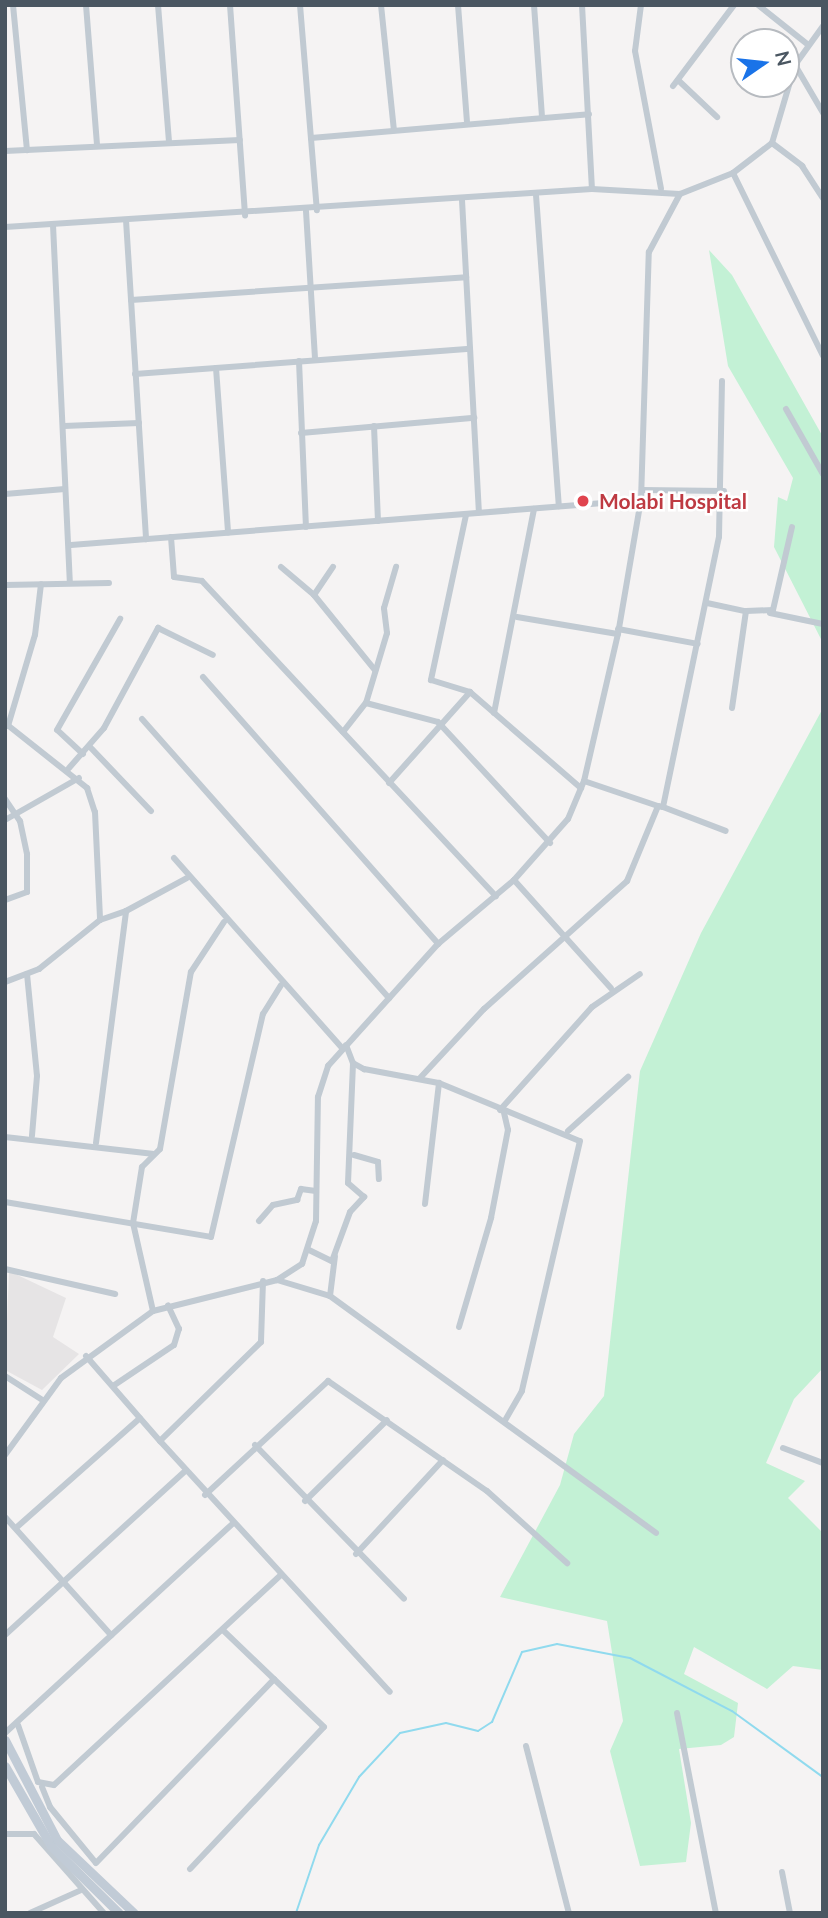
<!DOCTYPE html>
<html>
<head>
<meta charset="utf-8">
<style>
  body { margin:0 }
  #map { position:relative; width:828px; height:1918px; overflow:hidden; background:#f5f3f3; font-family:Lato,sans-serif }
  div>[style] { position:absolute }
  [style*='--x'] { left:calc(var(--x)*1px); top:calc(var(--y)*1px); width:calc(var(--w)*1px); rotate:calc(var(--a)*1deg) }
  .education>* { inset:0; background:#e6e4e5 }
  .green>* { inset:0; background:#c3f1d5 }
  .stream>* { height:2px; margin:-1px; padding:0 1px; transform-origin:1px; border-radius:1px; background:#90daee }
  .street>* { height:6px; margin:-3px; padding:0 3px; transform-origin:3px; border-radius:3px; background:#c1cad2 }
  .secondary>* { height:9px; margin:-4.5px; padding:0 4.5px; transform-origin:4.5px; border-radius:4.5px; background:#c1cbd6 }
  .dots>* { width:19px; height:19px; translate:-50% -50%; box-sizing:border-box; border:4px solid #fff; border-radius:50% }
  span { translate:-50% -50%; white-space:nowrap; text-align:center; line-height:1.15; -webkit-text-stroke:5px #fff; paint-order:stroke }
  .health-label { font-size:21px; color:#be3a42; font-weight:700 }
  .left { translate:0 -50%; text-align:left }
  .frame { position:absolute; inset:0; border:7px solid #4a5661; pointer-events:none }
  .north { position:absolute; left:730px; top:28px; width:70px; height:70px; box-sizing:border-box; background:#fff; border:2px solid #b7bbc0; border-radius:50%; rotate:76deg; font-size:19px; font-weight:700; line-height:28px; text-align:center; color:#4a5661 }
  .north::after { content:''; display:block; margin:auto; width:24px; height:32px; background:#1a73e8; clip-path:polygon(50% 0,100% 100%,50% 72%,0 100%) }
</style>
</head>
<body>
<div id="map">
  <div class="education">
    <div style="clip-path:polygon(9px 1271px,66px 1298px,53px 1337px,79px 1354px,42px 1390px,5px 1370px)"></div>
  </div>
  <div class="green">
    <div style="clip-path:polygon(709px 250px,732px 275px,823px 437px,823px 643px,774px 547px,778px 497px,787px 501px,793px 478px,728px 366px)"></div>
    <div style="clip-path:polygon(823px 708px,823px 1368px,794px 1399px,766px 1463px,805px 1481px,788px 1498px,823px 1533px,823px 1670px,793px 1666px,767px 1689px,694px 1647px,684px 1674px,738px 1703px,734px 1737px,721px 1745px,679px 1749px,691px 1823px,686px 1862px,640px 1866px,610px 1751px,623px 1721px,607px 1621px,500px 1597px,560px 1485px,574px 1434px,604px 1396px,640px 1071px,701px 933px)"></div>
  </div>
  <div class="stream">
    <div style="--x:296;--y:1913;--w:72;--a:-71.3"></div>
    <div style="--x:319;--y:1845;--w:79;--a:-59.5"></div>
    <div style="--x:359;--y:1777;--w:60;--a:-47"></div>
    <div style="--x:400;--y:1733;--w:47;--a:-12.3"></div>
    <div style="--x:446;--y:1723;--w:33;--a:14"></div>
    <div style="--x:478;--y:1731;--w:17;--a:-33"></div>
    <div style="--x:492;--y:1722;--w:76;--a:-66.8"></div>
    <div style="--x:522;--y:1652;--w:36;--a:-13"></div>
    <div style="--x:557;--y:1644;--w:74;--a:10.9"></div>
    <div style="--x:630;--y:1658;--w:115;--a:27.5"></div>
    <div style="--x:732;--y:1711;--w:112;--a:36"></div>
  </div>
  <div class="street">
    <div style="--x:13;--y:5;--w:146;--a:84.5"></div>
    <div style="--x:86;--y:5;--w:141;--a:85.5"></div>
    <div style="--x:158;--y:5;--w:138;--a:85.4"></div>
    <div style="--x:230;--y:5;--w:211;--a:85.9"></div>
    <div style="--x:300;--y:5;--w:206;--a:85.3"></div>
    <div style="--x:381;--y:5;--w:126;--a:84.1"></div>
    <div style="--x:458;--y:5;--w:118;--a:85.6"></div>
    <div style="--x:534;--y:5;--w:112;--a:85.9"></div>
    <div style="--x:582;--y:5;--w:184;--a:86.9"></div>
    <div style="--x:641;--y:5;--w:46;--a:97.4"></div>
    <div style="--x:635;--y:51;--w:140;--a:79.3"></div>
    <div style="--x:758;--y:5;--w:63;--a:38.5"></div>
    <div style="--x:795;--y:65;--w:56;--a:59.7"></div>
    <div style="--x:678;--y:80;--w:54;--a:43.5"></div>
    <div style="--x:673;--y:86;--w:101;--a:-53"></div>
    <div style="--x:311;--y:138;--w:279;--a:-4.9"></div>
    <div style="--x:772;--y:143;--w:38;--a:37"></div>
    <div style="--x:802;--y:166;--w:38;--a:57"></div>
    <div style="--x:5;--y:151;--w:235;--a:-2.7"></div>
    <div style="--x:733;--y:173;--w:204;--a:63.8"></div>
    <div style="--x:536;--y:195;--w:312;--a:85.8"></div>
    <div style="--x:462;--y:200;--w:313;--a:86.9"></div>
    <div style="--x:306;--y:211;--w:148;--a:86.5"></div>
    <div style="--x:126;--y:220;--w:320;--a:86.4"></div>
    <div style="--x:53;--y:225;--w:358;--a:87.3"></div>
    <div style="--x:5;--y:227;--w:588;--a:-3.7"></div>
    <div style="--x:592;--y:189;--w:88;--a:3.3"></div>
    <div style="--x:131;--y:300;--w:336;--a:-3.9"></div>
    <div style="--x:299;--y:361;--w:166;--a:87.6"></div>
    <div style="--x:216;--y:368;--w:165;--a:85.8"></div>
    <div style="--x:135;--y:374;--w:336;--a:-4.3"></div>
    <div style="--x:786;--y:409;--w:75;--a:60.4"></div>
    <div style="--x:64;--y:426;--w:75;--a:-2.3"></div>
    <div style="--x:374;--y:426;--w:95;--a:87.6"></div>
    <div style="--x:301;--y:433;--w:174;--a:-5"></div>
    <div style="--x:642;--y:490;--w:82;--a:0.7"></div>
    <div style="--x:5;--y:494;--w:60;--a:-4.8"></div>
    <div style="--x:466;--y:515;--w:169;--a:102"></div>
    <div style="--x:431;--y:680;--w:41;--a:17.1"></div>
    <div style="--x:470;--y:692;--w:147;--a:40.9"></div>
    <div style="--x:171;--y:537;--w:40;--a:85.7"></div>
    <div style="--x:174;--y:577;--w:28;--a:8"></div>
    <div style="--x:202;--y:581;--w:431;--a:47"></div>
    <div style="--x:71;--y:545;--w:572;--a:-4.51"></div>
    <div style="--x:281;--y:567;--w:43;--a:40.3"></div>
    <div style="--x:314;--y:595;--w:97;--a:50.9"></div>
    <div style="--x:5;--y:585;--w:104;--a:-1.1"></div>
    <div style="--x:314;--y:595;--w:34;--a:-56"></div>
    <div style="--x:707;--y:603;--w:40;--a:12"></div>
    <div style="--x:746;--y:611;--w:98;--a:98.2"></div>
    <div style="--x:746;--y:611;--w:27;--a:-2"></div>
    <div style="--x:773;--y:610;--w:85;--a:-77.1"></div>
    <div style="--x:770;--y:613;--w:54;--a:11.7"></div>
    <div style="--x:517;--y:617;--w:102;--a:9.6"></div>
    <div style="--x:618;--y:629;--w:81;--a:10.6"></div>
    <div style="--x:203;--y:677;--w:356;--a:48.6"></div>
    <div style="--x:366;--y:703;--w:74;--a:14.8"></div>
    <div style="--x:438;--y:722;--w:165;--a:47.2"></div>
    <div style="--x:494;--y:713;--w:208;--a:-78.9"></div>
    <div style="--x:142;--y:719;--w:373;--a:48.5"></div>
    <div style="--x:5;--y:723;--w:105;--a:38.4"></div>
    <div style="--x:87;--y:788;--w:25;--a:72"></div>
    <div style="--x:95;--y:812;--w:108;--a:87.3"></div>
    <div style="--x:100;--y:920;--w:78;--a:141.2"></div>
    <div style="--x:39;--y:969;--w:36;--a:159"></div>
    <div style="--x:8;--y:726;--w:95;--a:-73.5"></div>
    <div style="--x:35;--y:635;--w:51;--a:-83.3"></div>
    <div style="--x:343;--y:732;--w:37;--a:-52"></div>
    <div style="--x:366;--y:703;--w:73;--a:-73.3"></div>
    <div style="--x:387;--y:633;--w:25;--a:-97"></div>
    <div style="--x:384;--y:608;--w:43;--a:-73.7"></div>
    <div style="--x:91;--y:748;--w:87;--a:46.4"></div>
    <div style="--x:83;--y:754;--w:35;--a:-137"></div>
    <div style="--x:57;--y:730;--w:128;--a:-60.4"></div>
    <div style="--x:69;--y:768;--w:53;--a:-48.8"></div>
    <div style="--x:104;--y:728;--w:114;--a:-61.6"></div>
    <div style="--x:158;--y:628;--w:61;--a:26.1"></div>
    <div style="--x:584;--y:781;--w:78;--a:18.7"></div>
    <div style="--x:389;--y:783;--w:122;--a:-48.3"></div>
    <div style="--x:5;--y:799;--w:27;--a:56"></div>
    <div style="--x:20;--y:821;--w:34;--a:78"></div>
    <div style="--x:27;--y:854;--w:38;--a:90"></div>
    <div style="--x:27;--y:892;--w:23;--a:160"></div>
    <div style="--x:663;--y:807;--w:67;--a:20.9"></div>
    <div style="--x:5;--y:820;--w:85;--a:-29.6"></div>
    <div style="--x:174;--y:858;--w:254;--a:48.5"></div>
    <div style="--x:514;--y:880;--w:145;--a:48.1"></div>
    <div style="--x:100;--y:920;--w:28;--a:-19"></div>
    <div style="--x:27;--y:974;--w:102;--a:84.4"></div>
    <div style="--x:37;--y:1076;--w:60;--a:94.8"></div>
    <div style="--x:346;--y:1045;--w:19;--a:69"></div>
    <div style="--x:353;--y:1063;--w:13;--a:29"></div>
    <div style="--x:364;--y:1069;--w:76;--a:10.6"></div>
    <div style="--x:439;--y:1083;--w:152;--a:22.4"></div>
    <div style="--x:580;--y:1141;--w:257;--a:103.1"></div>
    <div style="--x:522;--y:1391;--w:34;--a:120"></div>
    <div style="--x:420;--y:1078;--w:94;--a:-47.2"></div>
    <div style="--x:484;--y:1009;--w:192;--a:-41.8"></div>
    <div style="--x:627;--y:881;--w:81;--a:-67.5"></div>
    <div style="--x:658;--y:806;--w:5;--a:11"></div>
    <div style="--x:663;--y:807;--w:276;--a:-78.3"></div>
    <div style="--x:719;--y:537;--w:156;--a:-88.9"></div>
    <div style="--x:500;--y:1110;--w:138;--a:-48.2"></div>
    <div style="--x:592;--y:1007;--w:58;--a:-34.5"></div>
    <div style="--x:568;--y:1131;--w:81;--a:-42"></div>
    <div style="--x:5;--y:1137;--w:150;--a:6.5"></div>
    <div style="--x:96;--y:1143;--w:234;--a:-82.6"></div>
    <div style="--x:126;--y:911;--w:69;--a:-28.4"></div>
    <div style="--x:354;--y:1155;--w:25;--a:16"></div>
    <div style="--x:378;--y:1162;--w:17;--a:87"></div>
    <div style="--x:5;--y:1202;--w:209;--a:9.6"></div>
    <div style="--x:211;--y:1237;--w:229;--a:-76.9"></div>
    <div style="--x:263;--y:1014;--w:34;--a:-58"></div>
    <div style="--x:425;--y:1204;--w:122;--a:-83.4"></div>
    <div style="--x:259;--y:1221;--w:21;--a:-49"></div>
    <div style="--x:273;--y:1205;--w:25;--a:-12"></div>
    <div style="--x:297;--y:1200;--w:12;--a:-70"></div>
    <div style="--x:301;--y:1189;--w:15;--a:8"></div>
    <div style="--x:309;--y:1250;--w:25;--a:26"></div>
    <div style="--x:332;--y:1261;--w:52;--a:-69.8"></div>
    <div style="--x:350;--y:1212;--w:21;--a:-47"></div>
    <div style="--x:364;--y:1197;--w:21;--a:-139"></div>
    <div style="--x:348;--y:1183;--w:120;--a:-87.6"></div>
    <div style="--x:5;--y:1269;--w:113;--a:12.8"></div>
    <div style="--x:277;--y:1280;--w:55;--a:16.8"></div>
    <div style="--x:330;--y:1296;--w:403;--a:36"></div>
    <div style="--x:263;--y:1281;--w:61;--a:91.9"></div>
    <div style="--x:261;--y:1342;--w:141;--a:135.6"></div>
    <div style="--x:160;--y:1441;--w:340;--a:47.5"></div>
    <div style="--x:330;--y:1296;--w:40;--a:-82.9"></div>
    <div style="--x:153;--y:1311;--w:90;--a:-102.8"></div>
    <div style="--x:133;--y:1223;--w:57;--a:-80.9"></div>
    <div style="--x:142;--y:1167;--w:25;--a:-45"></div>
    <div style="--x:160;--y:1149;--w:180;--a:-80.1"></div>
    <div style="--x:191;--y:972;--w:60;--a:-56.6"></div>
    <div style="--x:459;--y:1327;--w:114;--a:-73.6"></div>
    <div style="--x:491;--y:1218;--w:90;--a:-79.1"></div>
    <div style="--x:508;--y:1130;--w:18;--a:-103"></div>
    <div style="--x:86;--y:1356;--w:113;--a:49"></div>
    <div style="--x:5;--y:1376;--w:43;--a:32.6"></div>
    <div style="--x:113;--y:1386;--w:73;--a:-33.9"></div>
    <div style="--x:174;--y:1345;--w:17;--a:-73"></div>
    <div style="--x:179;--y:1329;--w:26;--a:-115"></div>
    <div style="--x:255;--y:1445;--w:214;--a:45.9"></div>
    <div style="--x:783;--y:1448;--w:43;--a:20.6"></div>
    <div style="--x:5;--y:1455;--w:95;--a:-54"></div>
    <div style="--x:61;--y:1378;--w:114;--a:-36.1"></div>
    <div style="--x:153;--y:1311;--w:128;--a:-14"></div>
    <div style="--x:277;--y:1280;--w:30;--a:-33"></div>
    <div style="--x:302;--y:1264;--w:45;--a:-72"></div>
    <div style="--x:316;--y:1221;--w:124;--a:-89.1"></div>
    <div style="--x:318;--y:1097;--w:33;--a:-72"></div>
    <div style="--x:328;--y:1066;--w:164;--a:-48"></div>
    <div style="--x:438;--y:944;--w:99;--a:-40.1"></div>
    <div style="--x:514;--y:880;--w:81;--a:-48.5"></div>
    <div style="--x:568;--y:819;--w:41;--a:-67.2"></div>
    <div style="--x:584;--y:781;--w:151;--a:-77"></div>
    <div style="--x:618;--y:634;--w:136;--a:-80.3"></div>
    <div style="--x:641;--y:500;--w:248;--a:-88.2"></div>
    <div style="--x:649;--y:252;--w:66;--a:-61.9"></div>
    <div style="--x:680;--y:194;--w:57;--a:-21.6"></div>
    <div style="--x:733;--y:173;--w:49;--a:-37.6"></div>
    <div style="--x:772;--y:143;--w:81;--a:-73.6"></div>
    <div style="--x:795;--y:65;--w:48;--a:-54.3"></div>
    <div style="--x:205;--y:1495;--w:168;--a:-42.8"></div>
    <div style="--x:328;--y:1381;--w:193;--a:34.7"></div>
    <div style="--x:487;--y:1491;--w:108;--a:42"></div>
    <div style="--x:305;--y:1501;--w:115;--a:-44.6"></div>
    <div style="--x:5;--y:1517;--w:159;--a:48.1"></div>
    <div style="--x:17;--y:1527;--w:164;--a:-41.5"></div>
    <div style="--x:356;--y:1554;--w:128;--a:-47.2"></div>
    <div style="--x:5;--y:1635;--w:244;--a:-42.3"></div>
    <div style="--x:677;--y:1713;--w:204;--a:79"></div>
    <div style="--x:18;--y:1725;--w:60;--a:70.7"></div>
    <div style="--x:38;--y:1782;--w:16;--a:11"></div>
    <div style="--x:54;--y:1785;--w:308;--a:-42.8"></div>
    <div style="--x:5;--y:1733;--w:309;--a:-42.6"></div>
    <div style="--x:526;--y:1746;--w:172;--a:75.6"></div>
    <div style="--x:42;--y:1787;--w:22;--a:68"></div>
    <div style="--x:50;--y:1807;--w:72;--a:50.6"></div>
    <div style="--x:96;--y:1863;--w:256;--a:-45.9"></div>
    <div style="--x:5;--y:1834;--w:29;--a:0"></div>
    <div style="--x:34;--y:1834;--w:106;--a:48.5"></div>
    <div style="--x:190;--y:1869;--w:195;--a:-46.7"></div>
    <div style="--x:324;--y:1727;--w:140;--a:-136.2"></div>
    <div style="--x:782;--y:1872;--w:42;--a:79"></div>
    <div style="--x:30;--y:1913;--w:54;--a:-24.2"></div>
  </div>
  <div class="secondary">
    <div style="--x:5;--y:1740;--w:113;--a:62.5"></div>
    <div style="--x:57;--y:1840;--w:106;--a:43.5"></div>
    <div style="--x:5;--y:1766;--w:92;--a:60.1"></div>
    <div style="--x:51;--y:1846;--w:95;--a:44.6"></div>
  </div>
  <div class="dots">
    <div style="left:583px;top:501px;background:#e0444e"></div>
  </div>
  <div class="health-label">
    <span class="left" style="left:599px;top:501px">Molabi Hospital</span>
  </div>
  <div class="frame"></div>
  <div class="north">N</div>
</div>
</body>
</html>
